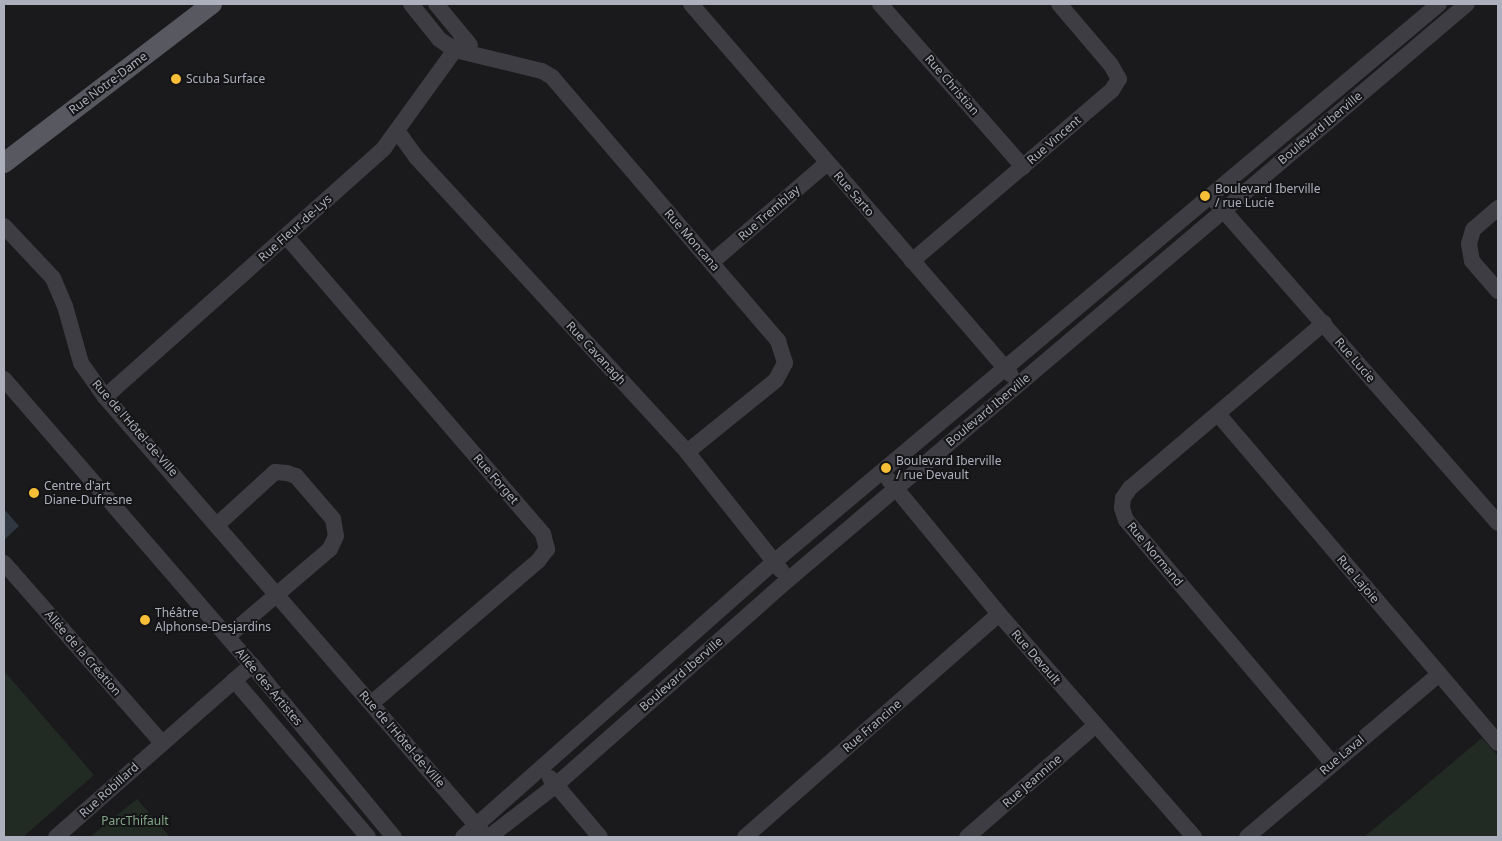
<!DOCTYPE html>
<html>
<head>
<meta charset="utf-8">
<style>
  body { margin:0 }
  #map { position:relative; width:1502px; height:841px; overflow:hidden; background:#1a1a1c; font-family:"Noto Sans",sans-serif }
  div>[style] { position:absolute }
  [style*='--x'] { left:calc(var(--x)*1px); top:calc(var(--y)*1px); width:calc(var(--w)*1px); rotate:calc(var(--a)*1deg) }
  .green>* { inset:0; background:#212b23 }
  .water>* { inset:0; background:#2f3841 }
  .minor>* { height:16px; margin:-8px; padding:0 8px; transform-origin:8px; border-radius:8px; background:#3d3d43 }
  .major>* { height:20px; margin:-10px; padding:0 10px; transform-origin:10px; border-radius:10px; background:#575860 }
  .dots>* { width:14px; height:14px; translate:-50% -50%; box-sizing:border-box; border:2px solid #151517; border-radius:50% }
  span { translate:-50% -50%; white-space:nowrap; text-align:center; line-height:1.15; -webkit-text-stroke:4px #151517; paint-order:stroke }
  .poi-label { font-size:12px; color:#acb0bc }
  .left { translate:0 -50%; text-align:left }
  .street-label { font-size:12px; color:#acb0bc }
  .park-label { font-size:12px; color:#83a787 }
  .frame { position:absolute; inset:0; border:5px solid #acb0bc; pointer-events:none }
</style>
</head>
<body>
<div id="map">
  <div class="green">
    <div style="clip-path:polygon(4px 671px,94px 775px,23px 837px,4px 837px)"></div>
    <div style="clip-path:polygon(1482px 738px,1498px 756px,1498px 837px,1364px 837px)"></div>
    <div style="clip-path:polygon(137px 799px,170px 837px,90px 837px)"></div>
  </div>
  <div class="water">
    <div style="clip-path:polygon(4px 509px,19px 526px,4px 540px)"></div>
  </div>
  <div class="minor">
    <div style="--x:411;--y:4;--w:45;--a:51.3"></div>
    <div style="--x:439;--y:39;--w:19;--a:35"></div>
    <div style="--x:455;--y:50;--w:89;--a:13.6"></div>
    <div style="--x:542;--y:71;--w:12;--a:31"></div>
    <div style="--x:552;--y:77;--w:348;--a:49.4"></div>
    <div style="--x:778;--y:341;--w:23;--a:72"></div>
    <div style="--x:785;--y:363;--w:19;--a:118"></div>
    <div style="--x:776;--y:380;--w:114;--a:141"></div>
    <div style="--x:436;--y:4;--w:53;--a:50.3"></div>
    <div style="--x:691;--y:4;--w:489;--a:49.2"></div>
    <div style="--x:880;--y:4;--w:217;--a:48.7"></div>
    <div style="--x:398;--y:132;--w:31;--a:54"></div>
    <div style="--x:416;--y:157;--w:401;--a:47.4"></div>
    <div style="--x:687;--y:452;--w:151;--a:51.5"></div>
    <div style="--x:1216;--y:202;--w:427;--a:48.7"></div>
    <div style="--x:1498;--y:208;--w:33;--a:139"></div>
    <div style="--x:1473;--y:230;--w:15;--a:106"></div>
    <div style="--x:1469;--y:244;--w:17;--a:80"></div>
    <div style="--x:1472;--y:261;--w:40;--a:49"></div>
    <div style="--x:4;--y:226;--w:71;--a:46.7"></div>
    <div style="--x:53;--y:278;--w:30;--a:67"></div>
    <div style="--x:65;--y:306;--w:59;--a:74.3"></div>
    <div style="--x:81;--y:363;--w:42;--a:54.8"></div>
    <div style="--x:105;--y:397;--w:577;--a:49.08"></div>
    <div style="--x:286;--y:236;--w:394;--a:49.2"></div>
    <div style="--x:543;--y:534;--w:16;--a:75"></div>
    <div style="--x:547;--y:549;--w:15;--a:127"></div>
    <div style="--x:538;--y:561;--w:218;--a:139.5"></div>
    <div style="--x:912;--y:261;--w:263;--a:-40.5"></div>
    <div style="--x:1112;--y:90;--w:13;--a:-58"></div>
    <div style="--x:1119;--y:79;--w:16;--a:-120"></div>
    <div style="--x:1111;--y:65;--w:80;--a:-130.4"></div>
    <div style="--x:712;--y:262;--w:152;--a:-40.7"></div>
    <div style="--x:1324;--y:323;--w:255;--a:139.6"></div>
    <div style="--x:1130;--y:488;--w:12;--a:125"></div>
    <div style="--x:1123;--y:498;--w:10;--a:96"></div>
    <div style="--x:1122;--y:508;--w:13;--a:72"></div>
    <div style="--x:1126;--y:520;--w:319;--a:49.7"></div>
    <div style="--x:4;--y:379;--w:379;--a:49.1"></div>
    <div style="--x:252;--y:665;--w:223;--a:50.5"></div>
    <div style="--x:105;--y:397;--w:374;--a:-41.7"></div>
    <div style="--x:384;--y:148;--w:135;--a:-54.1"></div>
    <div style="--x:1218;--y:414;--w:432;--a:49.6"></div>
    <div style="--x:889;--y:480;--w:173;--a:50.6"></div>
    <div style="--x:999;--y:614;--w:296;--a:48.8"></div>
    <div style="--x:218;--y:524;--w:77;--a:-42.4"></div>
    <div style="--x:275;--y:472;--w:12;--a:5"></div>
    <div style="--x:287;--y:473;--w:9;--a:18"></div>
    <div style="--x:296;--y:476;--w:57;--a:49.3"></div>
    <div style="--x:333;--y:519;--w:17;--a:80"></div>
    <div style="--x:336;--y:536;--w:14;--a:115"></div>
    <div style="--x:330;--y:549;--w:135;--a:139.5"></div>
    <div style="--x:4;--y:563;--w:240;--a:48.7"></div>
    <div style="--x:234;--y:680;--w:206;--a:49.5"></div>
    <div style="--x:550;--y:778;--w:77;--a:49.7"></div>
    <div style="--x:56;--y:837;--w:261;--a:-41.3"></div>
    <div style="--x:463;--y:837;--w:415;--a:-41.5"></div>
    <div style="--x:774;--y:562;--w:868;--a:-40"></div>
    <div style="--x:489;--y:837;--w:85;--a:-37.8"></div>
    <div style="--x:556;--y:785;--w:310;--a:-41.5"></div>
    <div style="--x:788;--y:580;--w:890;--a:-40.31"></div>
    <div style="--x:745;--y:837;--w:338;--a:-41.3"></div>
    <div style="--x:967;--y:837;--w:171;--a:-41"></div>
    <div style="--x:1247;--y:837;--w:252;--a:-40.3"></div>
  </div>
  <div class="major">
    <div style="--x:4;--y:163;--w:262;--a:-37.4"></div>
  </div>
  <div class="dots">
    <div style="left:176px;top:79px;background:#f7bf37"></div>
    <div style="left:1205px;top:196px;background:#f7bf37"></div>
    <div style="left:886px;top:468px;background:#f7bf37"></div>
    <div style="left:34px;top:493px;background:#f7bf37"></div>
    <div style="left:145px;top:620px;background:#f7bf37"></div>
  </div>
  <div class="poi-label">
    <span class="left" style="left:186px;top:79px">Scuba Surface</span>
    <span class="left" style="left:1215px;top:196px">Boulevard Iberville<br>/ rue Lucie</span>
    <span class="left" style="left:896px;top:468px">Boulevard Iberville<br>/ rue Devault</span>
    <span class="left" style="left:44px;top:493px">Centre d'art<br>Diane-Dufresne</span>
    <span class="left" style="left:155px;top:620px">Théâtre<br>Alphonse-Desjardins</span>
  </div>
  <div class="street-label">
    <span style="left:108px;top:83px;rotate:-37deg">Rue Notre-Dame</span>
    <span style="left:952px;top:85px;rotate:49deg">Rue Christian</span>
    <span style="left:1320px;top:128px;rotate:-40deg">Boulevard Iberville</span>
    <span style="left:1054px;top:140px;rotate:-41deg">Rue Vincent</span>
    <span style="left:854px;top:194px;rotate:49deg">Rue Sarto</span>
    <span style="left:769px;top:213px;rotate:-41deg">Rue Tremblay</span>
    <span style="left:295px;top:228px;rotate:-42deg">Rue Fleur-de-Lys</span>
    <span style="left:692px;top:240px;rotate:49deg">Rue Moncana</span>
    <span style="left:596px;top:353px;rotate:47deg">Rue Cavanagh</span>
    <span style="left:1355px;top:360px;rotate:49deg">Rue Lucie</span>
    <span style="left:988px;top:410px;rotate:-40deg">Boulevard Iberville</span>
    <span style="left:135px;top:428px;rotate:49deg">Rue de l'Hôtel-de-Ville</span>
    <span style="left:496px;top:479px;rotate:49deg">Rue Forget</span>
    <span style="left:1155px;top:554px;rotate:50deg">Rue Normand</span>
    <span style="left:1358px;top:579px;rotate:50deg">Rue Lajoie</span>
    <span style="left:83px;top:653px;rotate:49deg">Allée de la Création</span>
    <span style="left:1036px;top:657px;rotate:49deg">Rue Devault</span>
    <span style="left:681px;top:674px;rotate:-41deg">Boulevard Iberville</span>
    <span style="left:269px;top:687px;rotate:50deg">Allée des Artistes</span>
    <span style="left:872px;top:726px;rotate:-41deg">Rue Francine</span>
    <span style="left:402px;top:739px;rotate:49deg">Rue de l'Hôtel-de-Ville</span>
    <span style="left:1342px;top:755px;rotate:-40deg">Rue Laval</span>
    <span style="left:1032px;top:781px;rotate:-41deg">Rue Jeannine</span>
    <span style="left:109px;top:790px;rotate:-42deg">Rue Robillard</span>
  </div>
  <div class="park-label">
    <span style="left:135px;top:821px">ParcThifault</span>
  </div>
  <div class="frame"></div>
</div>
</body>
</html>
